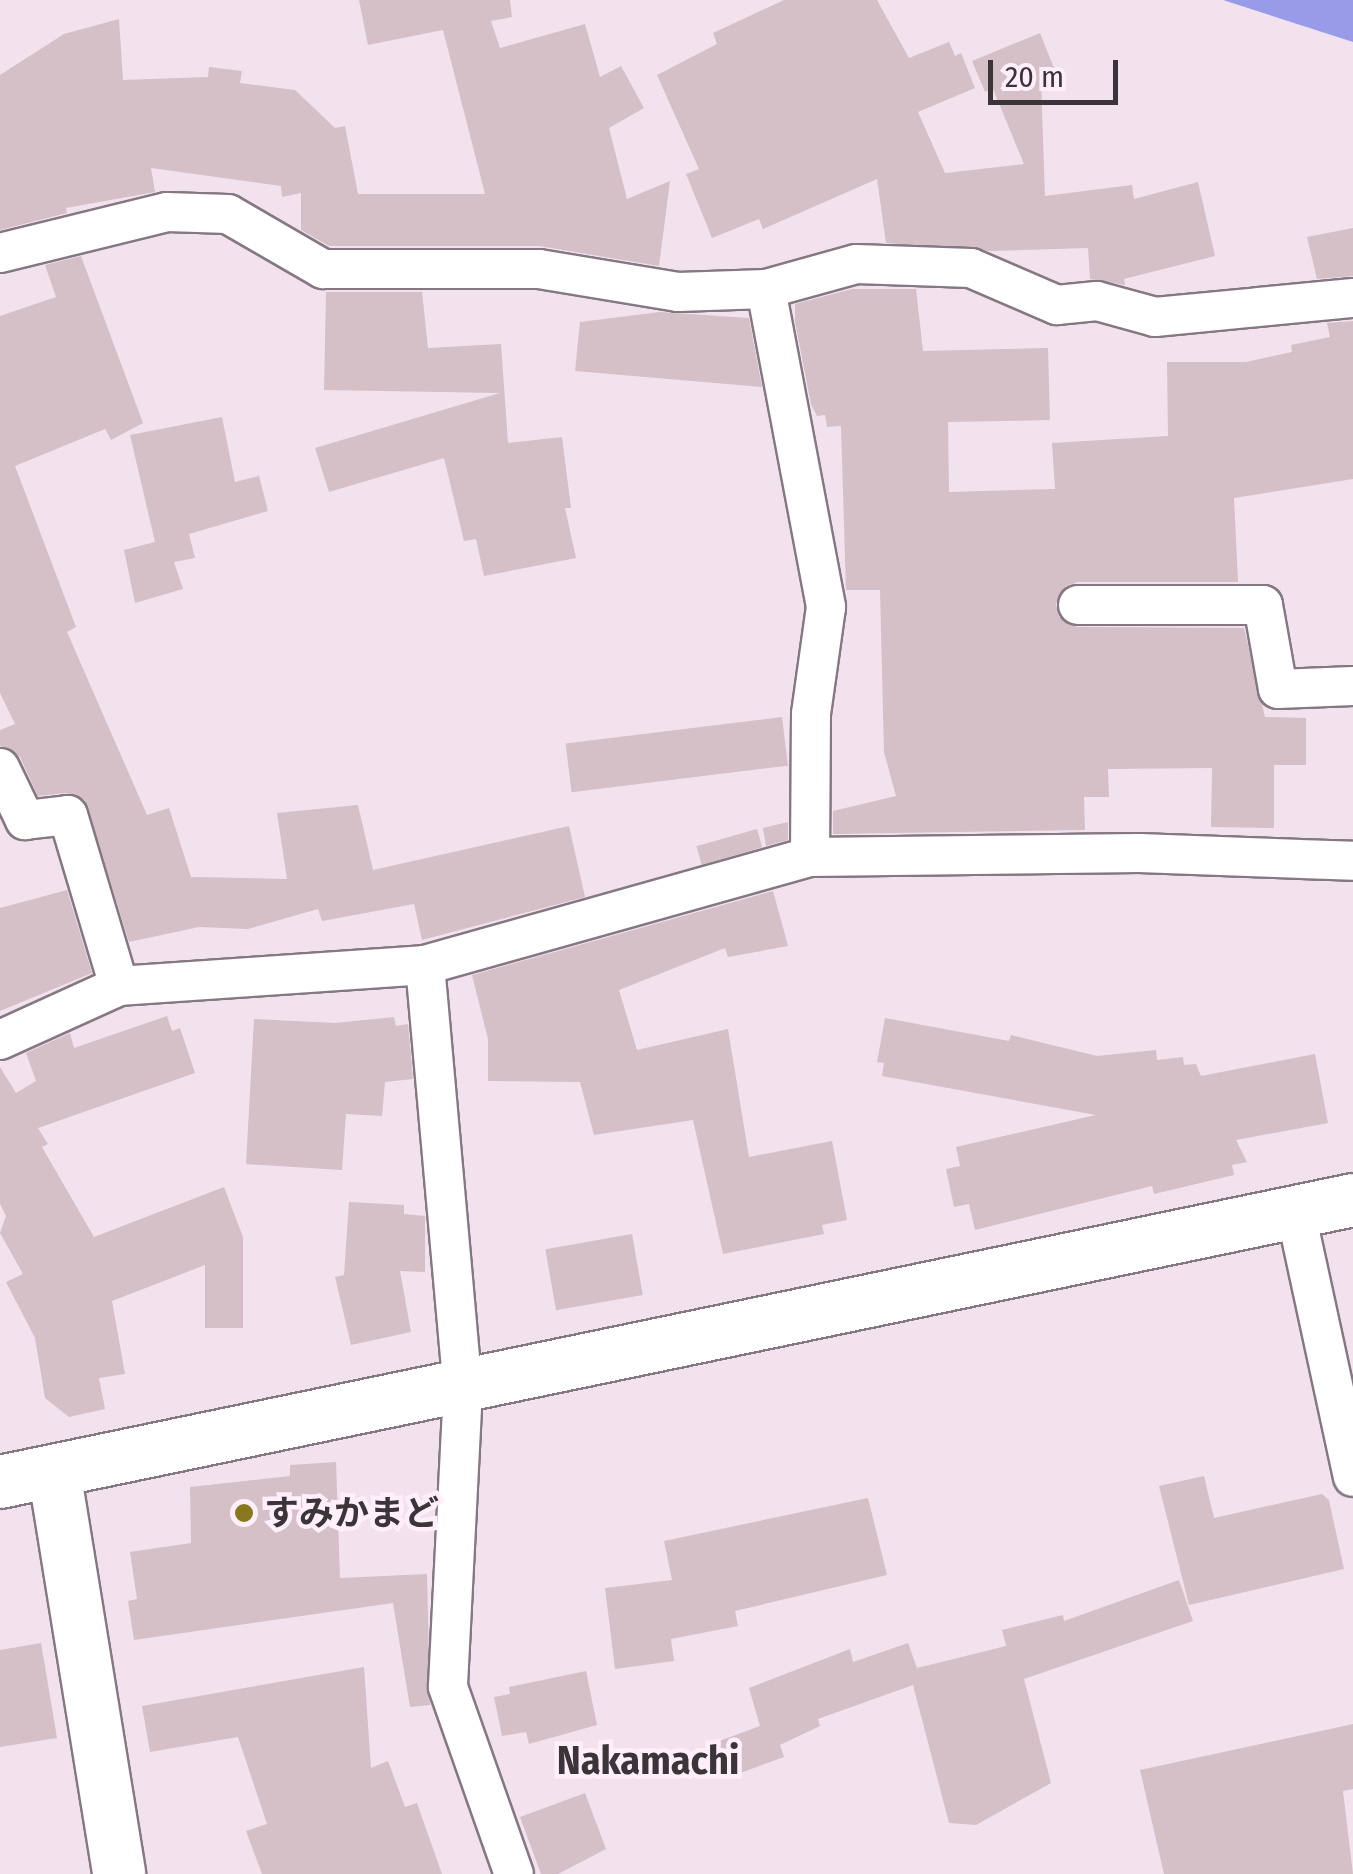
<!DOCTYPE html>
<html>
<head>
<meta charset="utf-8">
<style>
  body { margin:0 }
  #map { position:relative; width:1353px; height:1874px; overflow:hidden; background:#f1e2ee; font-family:"Fira Sans Condensed","Noto Sans JP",sans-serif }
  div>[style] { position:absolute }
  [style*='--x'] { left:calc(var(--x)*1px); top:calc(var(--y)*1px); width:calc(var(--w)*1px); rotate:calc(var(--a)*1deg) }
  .water>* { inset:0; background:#989be7 }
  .building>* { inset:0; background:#d4c0c6; transform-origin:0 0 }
  .roads { filter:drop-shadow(2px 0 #857883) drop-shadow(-2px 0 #857883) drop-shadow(0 2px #857883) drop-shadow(0 -2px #857883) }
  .street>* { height:38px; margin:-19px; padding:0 19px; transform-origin:19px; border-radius:19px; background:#fff }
  .secondary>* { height:52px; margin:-26px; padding:0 26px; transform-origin:26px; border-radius:26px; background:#fff }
  .dots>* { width:28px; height:28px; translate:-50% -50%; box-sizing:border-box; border:5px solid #ffeffb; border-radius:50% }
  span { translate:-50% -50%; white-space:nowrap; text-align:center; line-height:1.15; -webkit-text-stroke:9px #ffeffb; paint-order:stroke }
  .poi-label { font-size:35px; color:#3b353a; font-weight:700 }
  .left { translate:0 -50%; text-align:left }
  .quarter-label { font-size:40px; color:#3b353a; font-weight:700 }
  .scale { position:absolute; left:988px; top:60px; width:130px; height:45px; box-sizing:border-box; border:5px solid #3b353a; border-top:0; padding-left:12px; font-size:30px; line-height:35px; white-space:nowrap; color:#3b353a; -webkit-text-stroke:8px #ffeffb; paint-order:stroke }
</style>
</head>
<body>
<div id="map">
  <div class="water">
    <div style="clip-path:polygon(1223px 0,1353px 0,1353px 42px)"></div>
  </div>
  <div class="building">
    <div style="clip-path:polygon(359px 0,510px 0,512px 17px,491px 21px,500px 48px,585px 24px,600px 77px,621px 66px,644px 108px,609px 128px,627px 199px,670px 181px,659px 266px,539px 246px,329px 246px,301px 230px,301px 193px,282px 197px,281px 186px,151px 168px,155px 192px,66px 208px,67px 213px,0 230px,0 75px,64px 34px,119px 19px,123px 80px,208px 77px,209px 67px,242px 71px,240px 83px,295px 90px,335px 128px,345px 126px,358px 194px,485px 194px,443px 30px,368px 45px)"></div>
    <div style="clip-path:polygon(784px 0,877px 0,909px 58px,949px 42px,955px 56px,961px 53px,975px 88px,918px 112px,945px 173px,1024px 164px,993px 89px,985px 92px,972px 61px,1040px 33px,1056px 73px,1041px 80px,1045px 196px,1132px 185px,1134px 199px,1198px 182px,1215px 256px,1124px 279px,1125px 285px,1090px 279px,1088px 248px,990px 251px,886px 243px,877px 179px,763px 229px,759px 219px,712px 238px,686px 174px,699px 169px,657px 75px,717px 44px,713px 33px)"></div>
    <div style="clip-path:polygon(1353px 228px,1353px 276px,1317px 279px,1307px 237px)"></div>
    <div style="clip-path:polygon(81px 256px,143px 423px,111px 440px,105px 429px,15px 466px,76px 627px,67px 632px,147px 815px,169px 808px,191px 877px,287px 879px,277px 813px,358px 805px,373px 870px,569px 826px,585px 897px,422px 940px,414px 904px,322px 921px,318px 909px,248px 929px,199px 927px,129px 942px,85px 800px,66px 793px,38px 796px,20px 757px,0 746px,0 730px,15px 724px,0 693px,0 316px,56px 297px,45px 265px)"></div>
    <div style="clip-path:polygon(852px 289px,916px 289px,923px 351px,1048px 348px,1050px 420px,948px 422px,949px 492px,1055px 489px,1052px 443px,1168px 436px,1167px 362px,1246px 362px,1292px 352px,1291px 345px,1330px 337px,1327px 323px,1353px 321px,1353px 479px,1234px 498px,1238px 582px,1078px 582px,1066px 586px,1056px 604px,1059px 617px,1077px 627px,1244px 628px,1265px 717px,1306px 718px,1306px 765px,1274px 765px,1274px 828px,1211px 827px,1212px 768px,1108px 769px,1109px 797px,1084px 797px,1085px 830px,833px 834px,833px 811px,896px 796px,884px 752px,880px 590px,846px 590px,841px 426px,827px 427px,825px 415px,817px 416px,811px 404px,795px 322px,795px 304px)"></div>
    <div style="clip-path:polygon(326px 292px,422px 292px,428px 348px,501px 344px,508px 443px,562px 437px,571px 508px,565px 508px,576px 558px,484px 576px,476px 539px,464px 541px,444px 458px,329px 492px,315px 448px,500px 393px,324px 390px)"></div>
    <div style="clip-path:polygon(660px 312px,749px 318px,762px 387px,575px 371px,580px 322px)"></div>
    <div style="clip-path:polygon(222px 417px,235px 482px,259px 476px,268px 511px,189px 534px,195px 558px,174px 562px,183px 589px,135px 603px,124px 550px,155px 542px,130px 435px)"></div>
    <div style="left:782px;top:717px;width:49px;height:218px;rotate:83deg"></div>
    <div style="clip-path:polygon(788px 822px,788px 840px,766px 846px,763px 828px)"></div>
    <div style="left:757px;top:829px;width:19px;height:63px;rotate:74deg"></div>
    <div style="clip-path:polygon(67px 890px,92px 973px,0 1011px,0 908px)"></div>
    <div style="clip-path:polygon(773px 891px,788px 946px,728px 957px,725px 948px,619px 990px,637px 1050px,728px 1029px,749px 1157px,832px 1141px,847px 1220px,822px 1225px,824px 1234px,723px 1254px,693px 1120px,594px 1135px,580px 1082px,488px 1081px,488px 1039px,472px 975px)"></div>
    <div style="clip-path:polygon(167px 1016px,172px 1031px,180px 1028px,195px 1073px,38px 1128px,48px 1144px,42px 1147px,94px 1237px,224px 1187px,243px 1237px,243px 1328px,205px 1328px,205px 1265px,112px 1301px,125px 1374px,99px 1378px,105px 1409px,69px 1417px,45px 1398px,35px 1338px,6px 1282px,23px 1274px,0 1233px,6px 1216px,0 1204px,0 1067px,16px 1093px,36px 1081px,26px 1053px,70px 1033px,74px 1048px)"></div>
    <div style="clip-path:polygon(394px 1017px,396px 1026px,408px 1024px,413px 1079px,385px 1082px,382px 1116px,346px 1114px,342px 1170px,246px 1164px,254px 1019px,335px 1023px)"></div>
    <div style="clip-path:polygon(885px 1018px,1009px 1041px,1011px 1035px,1097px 1056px,1156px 1050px,1157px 1060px,1183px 1057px,1184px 1065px,1196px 1064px,1201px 1076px,1315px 1054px,1328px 1123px,1236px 1140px,1247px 1162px,1232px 1165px,1234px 1175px,1154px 1194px,1152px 1186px,975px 1230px,969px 1204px,954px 1207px,946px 1169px,960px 1166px,956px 1147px,1096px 1115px,882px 1076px,884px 1063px,877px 1062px)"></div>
    <div style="clip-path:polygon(349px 1202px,404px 1205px,404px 1214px,425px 1216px,425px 1272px,400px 1271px,411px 1332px,351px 1345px,335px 1277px,344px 1275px)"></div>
    <div style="left:632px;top:1234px;width:62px;height:88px;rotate:80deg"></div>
    <div style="clip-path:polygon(336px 1462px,340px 1578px,427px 1574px,430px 1705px,410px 1707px,393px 1603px,134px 1640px,128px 1601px,137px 1599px,130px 1552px,191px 1543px,190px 1487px,290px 1476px,290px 1465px)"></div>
    <div style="clip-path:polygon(1204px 1476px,1214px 1518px,1322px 1494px,1329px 1500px,1344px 1569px,1189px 1605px,1159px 1486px)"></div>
    <div style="clip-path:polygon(868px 1498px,887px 1575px,735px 1611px,738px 1626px,671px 1639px,674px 1661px,615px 1669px,605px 1588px,672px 1580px,664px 1541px)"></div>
    <div style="clip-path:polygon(1179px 1580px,1193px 1621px,1024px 1679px,1051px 1783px,976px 1825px,949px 1823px,913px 1685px,818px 1719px,820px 1726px,780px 1745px,784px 1757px,727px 1778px,714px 1743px,760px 1726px,749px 1688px,850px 1649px,853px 1662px,908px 1643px,917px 1668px,1006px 1646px,1002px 1630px,1063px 1615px,1064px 1621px)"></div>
    <div style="clip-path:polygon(41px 1643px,57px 1738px,0 1747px,0 1650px)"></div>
    <div style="clip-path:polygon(364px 1667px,371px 1768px,388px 1761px,405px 1807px,417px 1803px,442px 1874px,262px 1874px,246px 1831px,267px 1824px,238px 1737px,150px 1752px,142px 1706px)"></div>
    <div style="clip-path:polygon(586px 1671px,597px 1725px,529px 1744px,526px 1732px,502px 1736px,494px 1697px,510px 1694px,509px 1687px)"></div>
    <div style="clip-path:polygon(1353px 1724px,1353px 1789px,1343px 1791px,1353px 1874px,1164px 1874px,1140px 1770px)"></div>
    <div style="clip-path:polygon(585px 1793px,606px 1849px,558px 1874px,541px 1874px,520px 1817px)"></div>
  </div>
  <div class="roads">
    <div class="street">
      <div style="--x:0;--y:253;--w:172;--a:-13.8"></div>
      <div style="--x:167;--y:212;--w:61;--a:1.9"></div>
      <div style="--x:228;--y:214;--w:110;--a:30.1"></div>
      <div style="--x:323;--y:269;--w:216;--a:0"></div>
      <div style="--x:539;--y:269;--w:141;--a:9.4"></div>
      <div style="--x:678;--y:292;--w:88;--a:-2"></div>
      <div style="--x:766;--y:289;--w:324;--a:79.3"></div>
      <div style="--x:826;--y:607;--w:108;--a:98"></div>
      <div style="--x:811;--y:714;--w:143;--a:90.4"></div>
      <div style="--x:766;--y:289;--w:93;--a:-15.5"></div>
      <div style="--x:856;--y:264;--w:115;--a:2"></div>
      <div style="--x:971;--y:268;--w:94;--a:23.3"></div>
      <div style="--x:1057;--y:305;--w:40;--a:-5.7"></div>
      <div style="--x:1097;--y:301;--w:60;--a:15.4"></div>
      <div style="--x:1155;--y:317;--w:199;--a:-5.5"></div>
      <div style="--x:1078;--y:605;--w:185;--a:0"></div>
      <div style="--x:1263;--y:605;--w:85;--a:79.9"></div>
      <div style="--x:1278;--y:689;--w:75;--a:-2.3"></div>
      <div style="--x:0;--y:768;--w:58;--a:64.3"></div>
      <div style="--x:25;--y:820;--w:43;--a:-6.6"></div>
      <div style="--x:68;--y:815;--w:178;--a:73.4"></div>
      <div style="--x:425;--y:965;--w:426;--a:84.9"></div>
      <div style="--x:463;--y:1389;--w:298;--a:92.9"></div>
      <div style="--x:448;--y:1687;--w:198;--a:70.6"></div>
      <div style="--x:0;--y:1040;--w:131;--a:-24.4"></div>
      <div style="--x:119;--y:986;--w:307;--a:-3.9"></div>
      <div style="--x:425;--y:965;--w:400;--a:-15.7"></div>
      <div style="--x:810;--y:857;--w:329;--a:-0.7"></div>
      <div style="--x:1139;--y:853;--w:214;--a:2.1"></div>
      <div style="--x:1295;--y:1209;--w:274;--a:77.8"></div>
    </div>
    <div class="secondary">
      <div style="--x:54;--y:1471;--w:408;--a:80.8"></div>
      <div style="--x:0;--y:1482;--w:1382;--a:-11.77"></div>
    </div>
  </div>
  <div class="dots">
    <div style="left:244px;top:1513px;background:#87781d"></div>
  </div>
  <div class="poi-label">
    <span class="left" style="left:264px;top:1513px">すみかまど</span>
  </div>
  <div class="quarter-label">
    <span style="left:648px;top:1761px">Nakamachi</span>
  </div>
  <div class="scale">20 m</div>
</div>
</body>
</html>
